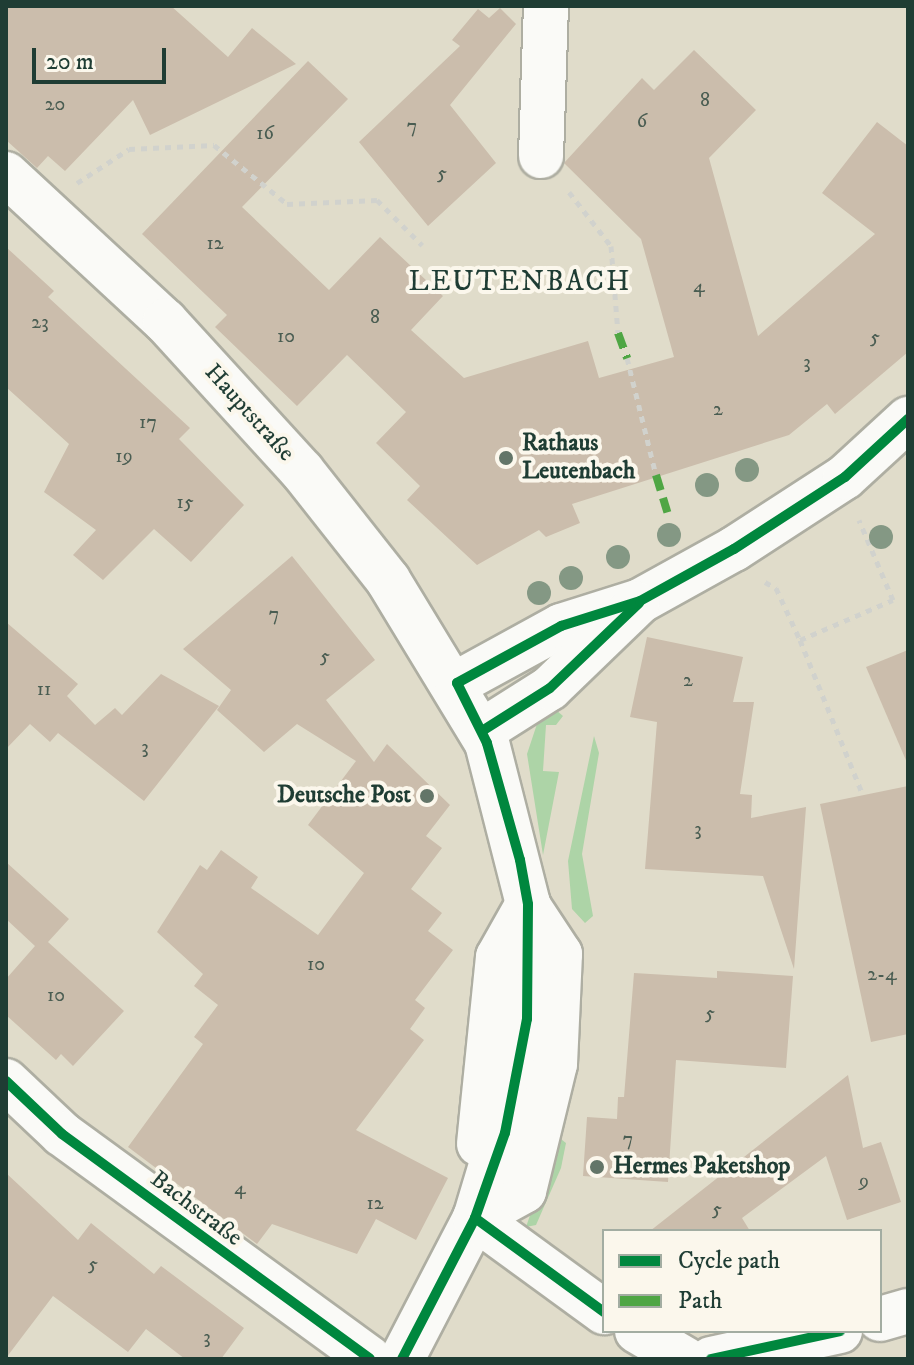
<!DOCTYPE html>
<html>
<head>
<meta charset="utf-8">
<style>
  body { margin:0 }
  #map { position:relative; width:914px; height:1365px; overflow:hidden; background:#e0dcca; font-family:"IM FELL DW Pica",serif }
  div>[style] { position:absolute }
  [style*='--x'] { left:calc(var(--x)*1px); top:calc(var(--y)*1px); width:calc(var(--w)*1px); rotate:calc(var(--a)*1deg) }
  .green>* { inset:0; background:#add4a7 }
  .building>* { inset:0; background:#cbbdac }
  .path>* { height:5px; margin-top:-2.5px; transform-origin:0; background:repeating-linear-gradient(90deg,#d1d2cd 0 6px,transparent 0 12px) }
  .roads { filter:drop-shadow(2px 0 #aeaea2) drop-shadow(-2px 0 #aeaea2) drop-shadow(0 2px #aeaea2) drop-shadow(0 -2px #aeaea2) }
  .minor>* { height:44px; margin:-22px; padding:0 22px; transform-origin:22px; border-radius:22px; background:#fafaf7 }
  .quiet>* { height:8px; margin-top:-4px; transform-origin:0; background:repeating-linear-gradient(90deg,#4fa644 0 16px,transparent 0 24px) }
  .cycleway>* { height:10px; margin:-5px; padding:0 5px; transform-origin:5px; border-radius:5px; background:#00873e }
  .trees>* { width:24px; height:24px; margin:-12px; border-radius:50%; background:#849884 }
  .dots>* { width:22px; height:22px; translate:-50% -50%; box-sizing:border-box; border:4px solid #fbf7ec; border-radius:50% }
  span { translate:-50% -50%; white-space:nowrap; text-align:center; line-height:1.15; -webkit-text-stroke:8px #fbf7ec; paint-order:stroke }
  .number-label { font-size:20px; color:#4a5d52 }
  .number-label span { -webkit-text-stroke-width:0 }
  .street-label { font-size:24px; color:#1f3d34 }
  .poi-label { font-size:24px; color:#1f3d34; font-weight:700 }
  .left { translate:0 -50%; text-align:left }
  .right { translate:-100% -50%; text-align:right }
  .quarter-label { font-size:28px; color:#1f3d34; letter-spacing:2px }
  .frame { position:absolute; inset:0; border:8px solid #1f3d34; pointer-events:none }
  .legend { position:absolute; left:602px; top:1229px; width:280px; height:104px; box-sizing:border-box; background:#fbf7ec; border:2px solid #a3ada2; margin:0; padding:10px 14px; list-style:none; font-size:24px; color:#1f3d34 }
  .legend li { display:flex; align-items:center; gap:16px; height:40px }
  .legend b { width:40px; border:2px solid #a3ada2 }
  .scale { position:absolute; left:32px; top:48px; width:134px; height:36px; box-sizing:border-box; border:4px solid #1f3d34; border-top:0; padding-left:10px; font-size:24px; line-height:28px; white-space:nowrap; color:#1f3d34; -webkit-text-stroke:6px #fbf7ec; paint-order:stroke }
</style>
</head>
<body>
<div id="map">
  <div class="green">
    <div style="clip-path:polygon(556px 710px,563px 716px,556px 725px,546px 725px,543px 771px,559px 772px,543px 855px,527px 754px,538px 721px)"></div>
    <div style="clip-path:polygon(594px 736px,599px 753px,582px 854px,593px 916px,585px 923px,572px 909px,568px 861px)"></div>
    <div style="clip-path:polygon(557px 1136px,566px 1143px,561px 1168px,536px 1225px,526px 1227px)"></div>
  </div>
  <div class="building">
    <div style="clip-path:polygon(6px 6px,171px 6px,228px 57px,252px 28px,296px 64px,150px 135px,133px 100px,65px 171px,48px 156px,37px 168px,6px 140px)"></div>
    <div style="clip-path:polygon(500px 8px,516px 24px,450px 105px,496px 163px,428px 226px,359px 142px,460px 46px,452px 40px,478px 9px,489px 18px)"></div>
    <div style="clip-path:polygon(694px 50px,756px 110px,709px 158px,758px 336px,875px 234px,822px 193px,877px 122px,908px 146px,908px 352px,835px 414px,827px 404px,789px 435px,572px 504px,580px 523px,546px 537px,539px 530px,477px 565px,407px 500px,420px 486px,376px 443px,406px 412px,347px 355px,297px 406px,215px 327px,227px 315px,142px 234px,308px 61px,348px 99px,242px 207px,329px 290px,380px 237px,443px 296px,411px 330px,464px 378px,588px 341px,599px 378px,674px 357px,641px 239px,564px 163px,642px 78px,654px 90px)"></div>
    <div style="clip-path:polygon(6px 247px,54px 291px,48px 297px,190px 428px,179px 439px,244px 505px,191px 562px,154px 529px,103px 580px,73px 555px,96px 530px,44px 492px,69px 444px,6px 387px)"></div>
    <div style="clip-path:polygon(292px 556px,375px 660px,326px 700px,374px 762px,387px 744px,450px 805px,426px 836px,442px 848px,411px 889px,442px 913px,428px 931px,453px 950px,415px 1000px,425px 1008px,410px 1029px,424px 1040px,356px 1130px,448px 1178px,416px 1240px,376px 1219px,357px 1254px,272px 1224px,257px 1244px,128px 1147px,203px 1044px,194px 1037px,218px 1005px,194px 986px,203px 974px,157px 932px,200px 865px,207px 870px,221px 850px,258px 877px,251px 888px,318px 935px,364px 873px,308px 825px,356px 761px,297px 724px,264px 752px,217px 710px,231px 690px,183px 649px)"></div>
    <div style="clip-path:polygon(6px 622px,78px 684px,67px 696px,95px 725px,115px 708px,122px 715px,161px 674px,219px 706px,144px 801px,58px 733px,50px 742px,30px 724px,6px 749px)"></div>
    <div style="clip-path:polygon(647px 637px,743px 657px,733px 702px,754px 702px,740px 794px,752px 795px,751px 818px,806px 807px,794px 969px,763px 876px,645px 869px,657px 722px,630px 717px)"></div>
    <div style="clip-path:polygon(908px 650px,908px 765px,866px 667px)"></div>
    <div style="clip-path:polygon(908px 786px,908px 1034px,871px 1042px,820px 804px)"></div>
    <div style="clip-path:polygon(6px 862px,69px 919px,48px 942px,124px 1011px,73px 1066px,61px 1054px,56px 1060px,6px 1015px,6px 979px,35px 946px,6px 919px)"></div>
    <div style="clip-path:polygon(717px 971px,793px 976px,786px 1068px,676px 1060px,668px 1182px,583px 1176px,587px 1117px,617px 1119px,618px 1097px,624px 1097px,634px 973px,717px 978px)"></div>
    <div style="clip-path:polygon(848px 1075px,863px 1148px,881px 1142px,901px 1202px,847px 1220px,826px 1156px,742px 1218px,750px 1231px,650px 1231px)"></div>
    <div style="clip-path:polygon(6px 1173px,78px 1240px,91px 1223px,154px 1274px,161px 1266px,244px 1328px,221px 1359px,185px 1359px,146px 1329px,128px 1352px,53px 1296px,6px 1358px)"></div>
  </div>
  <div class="path">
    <div style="--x:77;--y:183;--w:62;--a:-33.2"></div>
    <div style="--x:129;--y:149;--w:85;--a:-2.7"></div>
    <div style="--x:214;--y:145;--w:94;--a:38.9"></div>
    <div style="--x:287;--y:204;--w:90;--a:-2.5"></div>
    <div style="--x:377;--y:200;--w:64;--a:45"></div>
    <div style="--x:569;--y:192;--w:68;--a:52.1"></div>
    <div style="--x:611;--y:246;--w:87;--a:85.4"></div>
    <div style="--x:627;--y:358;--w:121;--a:76.1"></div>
    <div style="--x:765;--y:582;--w:13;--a:29"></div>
    <div style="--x:776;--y:588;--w:57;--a:65.2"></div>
    <div style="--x:800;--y:640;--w:167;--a:67.9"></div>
    <div style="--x:800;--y:640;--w:101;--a:-23.3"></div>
    <div style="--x:893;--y:600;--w:87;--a:-113"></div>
  </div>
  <div class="roads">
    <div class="minor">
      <div style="--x:541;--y:156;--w:150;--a:-88.1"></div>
      <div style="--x:6;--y:174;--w:217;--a:42.8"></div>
      <div style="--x:165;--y:321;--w:203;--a:47.6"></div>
      <div style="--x:302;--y:471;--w:139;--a:51.7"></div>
      <div style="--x:388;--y:580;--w:191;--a:58.7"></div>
      <div style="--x:487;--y:743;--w:166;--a:75.7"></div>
      <div style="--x:528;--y:904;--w:161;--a:92.5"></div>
      <div style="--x:521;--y:1065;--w:160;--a:106.7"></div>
      <div style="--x:475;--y:1218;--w:159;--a:117.4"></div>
      <div style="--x:457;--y:683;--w:119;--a:-28.7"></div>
      <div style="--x:561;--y:626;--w:83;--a:-17.6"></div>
      <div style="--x:640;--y:601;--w:107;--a:-29"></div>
      <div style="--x:734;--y:549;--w:132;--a:-33"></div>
      <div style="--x:845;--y:477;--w:86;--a:-42.6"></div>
      <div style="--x:482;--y:731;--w:80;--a:-32.3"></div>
      <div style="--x:550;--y:688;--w:121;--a:-44"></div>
      <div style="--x:6;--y:1081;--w:77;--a:43.4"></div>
      <div style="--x:62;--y:1134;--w:381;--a:36.1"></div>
      <div style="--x:479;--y:1144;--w:188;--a:-84.2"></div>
      <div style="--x:498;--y:957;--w:61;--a:-60.5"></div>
      <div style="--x:475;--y:1218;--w:56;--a:-28.9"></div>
      <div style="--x:524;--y:1191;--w:131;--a:-76.3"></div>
      <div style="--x:555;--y:1064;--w:110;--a:-87.4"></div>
      <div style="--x:560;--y:954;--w:53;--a:-123.4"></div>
      <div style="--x:475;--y:1218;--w:160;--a:36.1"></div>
      <div style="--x:880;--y:1319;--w:29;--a:-16"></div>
      <div style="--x:637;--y:1331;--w:56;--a:30.3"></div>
      <div style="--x:711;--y:1359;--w:132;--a:-12.2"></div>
    </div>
  </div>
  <div class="quiet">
    <div style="--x:618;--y:333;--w:27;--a:70"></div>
    <div style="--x:656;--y:475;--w:39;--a:73"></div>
  </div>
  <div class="cycleway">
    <div style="--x:482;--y:731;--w:80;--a:-32.3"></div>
    <div style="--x:550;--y:688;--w:123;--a:-43.7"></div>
    <div style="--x:6;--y:1081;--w:77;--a:43.4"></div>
    <div style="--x:62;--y:1134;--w:381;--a:36.1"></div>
    <div style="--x:475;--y:1218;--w:160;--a:36.1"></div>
    <div style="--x:402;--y:1359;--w:159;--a:-62.6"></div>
    <div style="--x:475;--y:1218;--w:90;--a:-70.6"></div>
    <div style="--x:505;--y:1133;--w:116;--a:-79.1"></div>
    <div style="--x:527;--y:1019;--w:115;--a:-89.5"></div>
    <div style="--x:528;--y:904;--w:45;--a:-100.3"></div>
    <div style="--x:520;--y:860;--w:122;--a:-105.8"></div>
    <div style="--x:487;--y:743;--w:67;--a:-116.6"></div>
    <div style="--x:457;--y:683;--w:119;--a:-28.7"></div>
    <div style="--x:561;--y:626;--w:83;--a:-17.6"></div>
    <div style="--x:640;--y:601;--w:107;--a:-29"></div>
    <div style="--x:734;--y:549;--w:132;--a:-33"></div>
    <div style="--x:845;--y:477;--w:86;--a:-42.6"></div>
    <div style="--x:711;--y:1359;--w:132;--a:-12.2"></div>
  </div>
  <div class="trees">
    <div style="left:747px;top:470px"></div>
    <div style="left:707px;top:485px"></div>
    <div style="left:669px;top:535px"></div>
    <div style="left:881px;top:537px"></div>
    <div style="left:618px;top:557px"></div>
    <div style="left:571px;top:578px"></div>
    <div style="left:539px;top:593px"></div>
  </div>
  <div class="dots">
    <div style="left:506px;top:458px;background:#637568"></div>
    <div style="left:427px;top:796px;background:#637568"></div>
    <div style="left:597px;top:1167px;background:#637568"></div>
  </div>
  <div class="number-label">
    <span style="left:705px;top:100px">8</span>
    <span style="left:55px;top:104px">20</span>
    <span style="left:642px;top:121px">6</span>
    <span style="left:412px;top:126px">7</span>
    <span style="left:265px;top:133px">16</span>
    <span style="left:442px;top:173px">5</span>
    <span style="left:215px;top:243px">12</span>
    <span style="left:699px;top:286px">4</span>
    <span style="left:375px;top:317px">8</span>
    <span style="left:40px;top:322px">23</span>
    <span style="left:286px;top:336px">10</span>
    <span style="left:875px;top:337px">5</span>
    <span style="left:807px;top:362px">3</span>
    <span style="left:718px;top:409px">2</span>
    <span style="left:148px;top:422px">17</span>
    <span style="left:124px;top:456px">19</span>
    <span style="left:185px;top:502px">15</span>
    <span style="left:274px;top:614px">7</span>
    <span style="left:325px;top:656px">5</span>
    <span style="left:688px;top:680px">2</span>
    <span style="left:44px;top:689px">11</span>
    <span style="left:145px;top:747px">3</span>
    <span style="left:698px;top:829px">3</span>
    <span style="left:316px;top:964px">10</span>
    <span style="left:882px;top:974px">2-4</span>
    <span style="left:56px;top:995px">10</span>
    <span style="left:710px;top:1013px">5</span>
    <span style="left:628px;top:1139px">7</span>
    <span style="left:864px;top:1181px">9</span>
    <span style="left:240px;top:1188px">4</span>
    <span style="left:375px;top:1203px">12</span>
    <span style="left:717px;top:1209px">5</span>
    <span style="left:93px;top:1264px">5</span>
    <span style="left:207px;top:1337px">3</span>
  </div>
  <div class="street-label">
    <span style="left:249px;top:413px;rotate:48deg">Hauptstraße</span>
    <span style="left:196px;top:1209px;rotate:37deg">Bachstraße</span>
  </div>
  <div class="poi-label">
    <span class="left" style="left:522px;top:458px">Rathaus<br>Leutenbach</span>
    <span class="right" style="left:411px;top:796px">Deutsche Post</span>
    <span class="left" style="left:613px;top:1167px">Hermes Paketshop</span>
  </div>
  <div class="quarter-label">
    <span style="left:520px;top:282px">LEUTENBACH</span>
  </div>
  <div class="frame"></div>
  <ul class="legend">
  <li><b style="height:10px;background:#00873e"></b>Cycle path</li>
  <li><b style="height:10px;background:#4fa644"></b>Path</li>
  </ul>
  <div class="scale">20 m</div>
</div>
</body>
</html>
